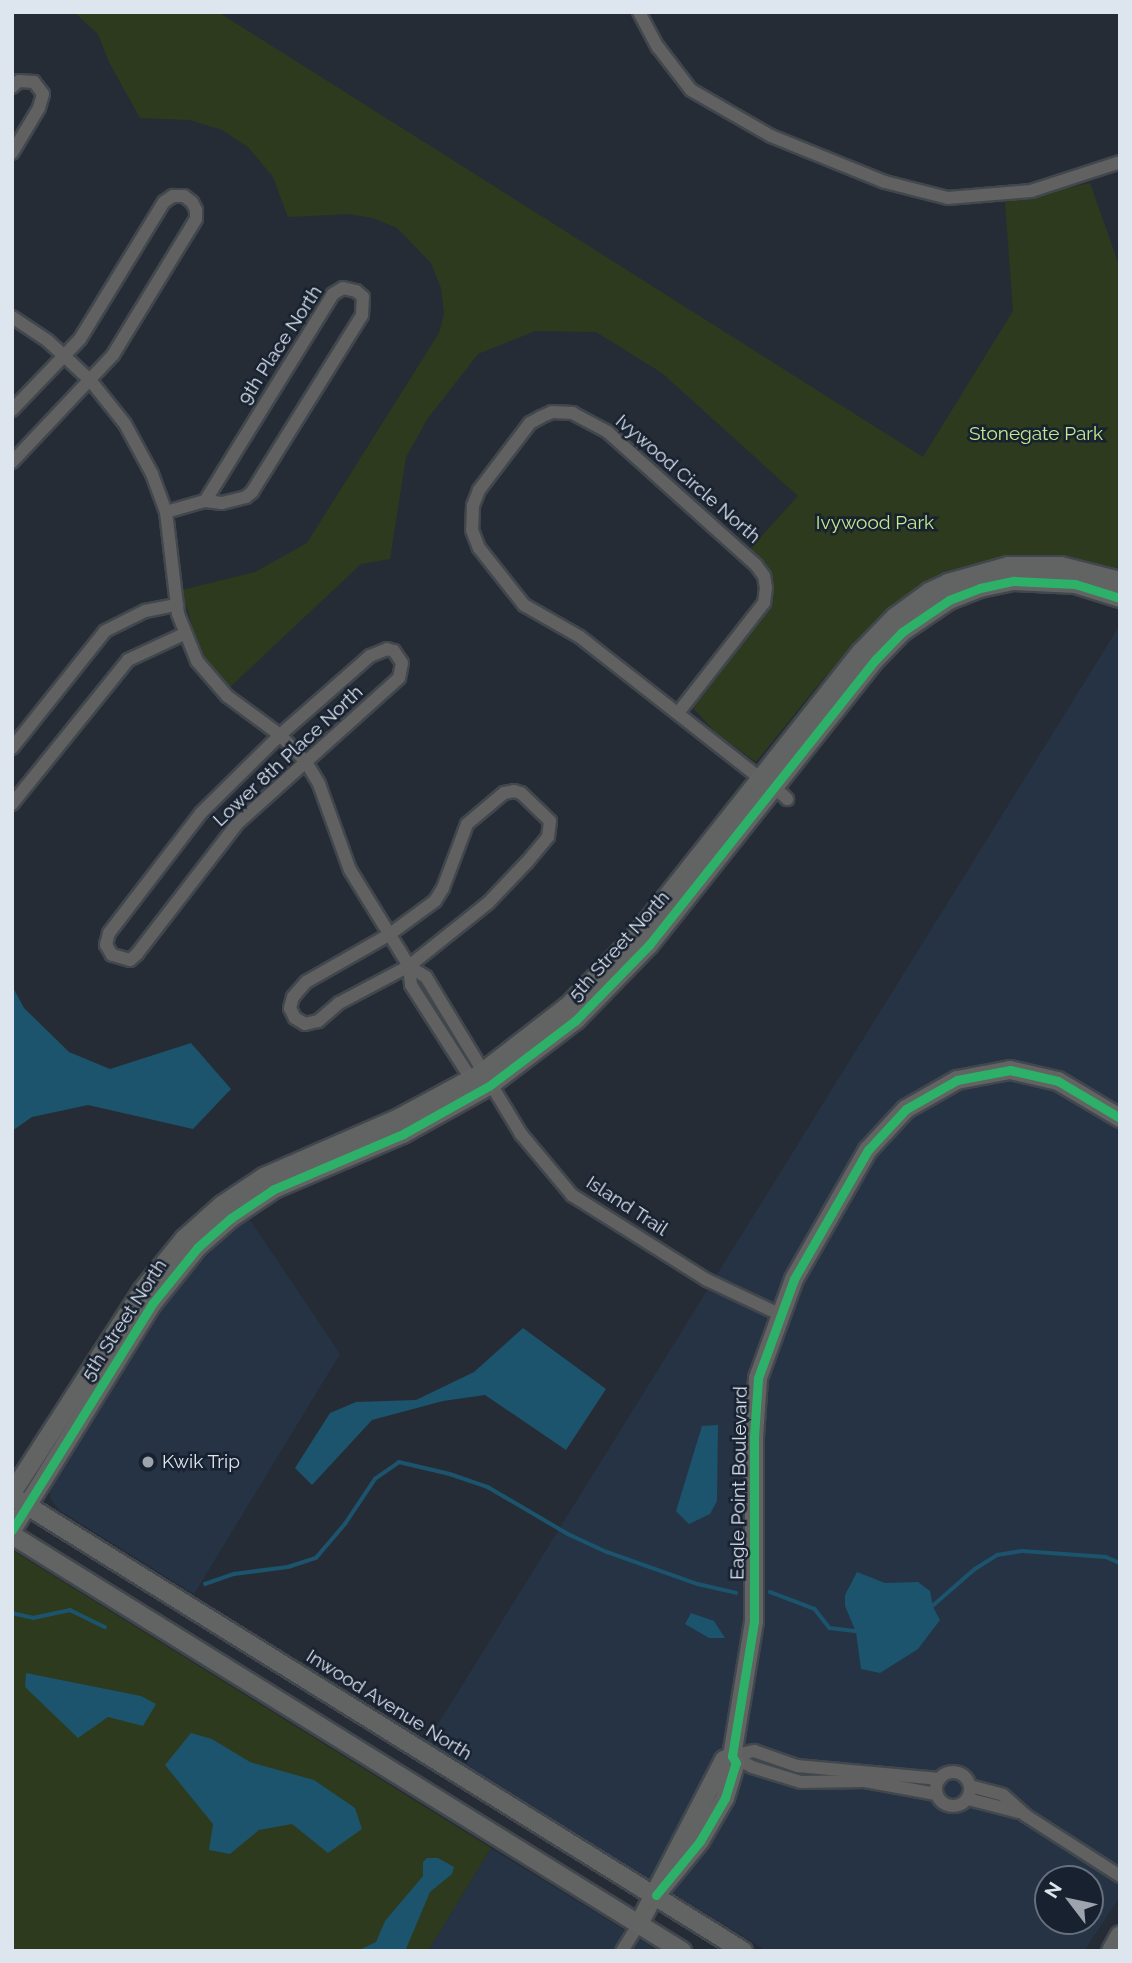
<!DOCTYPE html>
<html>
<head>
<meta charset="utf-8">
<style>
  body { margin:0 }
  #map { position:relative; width:1132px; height:1963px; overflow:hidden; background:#262c35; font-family:Raleway,sans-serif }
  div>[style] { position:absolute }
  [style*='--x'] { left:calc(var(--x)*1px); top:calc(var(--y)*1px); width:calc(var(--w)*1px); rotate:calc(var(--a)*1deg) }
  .built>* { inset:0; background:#253345 }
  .green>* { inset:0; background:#2d3a1d }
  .water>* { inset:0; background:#1b546c }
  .stream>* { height:3.5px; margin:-1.75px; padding:0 1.75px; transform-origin:1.75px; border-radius:1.75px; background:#1b546c }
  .roads { filter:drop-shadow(2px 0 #41474d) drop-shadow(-2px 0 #41474d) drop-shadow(0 2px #41474d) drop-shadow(0 -2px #41474d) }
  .street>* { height:12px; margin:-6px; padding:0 6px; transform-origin:6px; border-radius:6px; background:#606160 }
  .street>.ring { margin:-6px; padding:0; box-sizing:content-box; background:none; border:12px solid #606160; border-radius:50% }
  .secondary>* { height:18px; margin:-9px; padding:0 9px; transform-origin:9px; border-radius:9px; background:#626363 }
  .cycleway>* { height:9px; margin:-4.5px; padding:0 4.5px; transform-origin:4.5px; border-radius:4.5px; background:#2db169 }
  .dots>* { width:19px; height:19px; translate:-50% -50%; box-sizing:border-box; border:4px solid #172130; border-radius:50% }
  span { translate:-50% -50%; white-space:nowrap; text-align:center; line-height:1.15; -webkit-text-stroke:5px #172130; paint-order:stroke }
  .street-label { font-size:19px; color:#dde5ef }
  .park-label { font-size:19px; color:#c4e98f }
  .poi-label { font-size:19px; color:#dde5ef }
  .left { translate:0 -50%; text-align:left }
  .frame { position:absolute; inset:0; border:14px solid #dde5ef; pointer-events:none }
  .north { position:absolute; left:1034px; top:1865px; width:70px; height:70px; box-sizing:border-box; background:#172130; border:2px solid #666f7c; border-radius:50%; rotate:302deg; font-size:19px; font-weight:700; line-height:28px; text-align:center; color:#dde5ef }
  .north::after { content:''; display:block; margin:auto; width:24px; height:32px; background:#9da4ae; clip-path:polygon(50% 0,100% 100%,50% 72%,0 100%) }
</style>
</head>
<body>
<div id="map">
  <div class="built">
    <div style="clip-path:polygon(evenodd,1120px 625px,1120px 1897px,1084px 1951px,767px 1951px,427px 1742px,1120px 625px,1048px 1879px,1090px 1879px,1090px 1921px,1048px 1921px,1048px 1879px)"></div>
    <div style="clip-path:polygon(246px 1214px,340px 1354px,194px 1594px,59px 1510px,51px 1499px,49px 1486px,70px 1448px,90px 1426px,174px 1292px)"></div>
    <div style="clip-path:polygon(491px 1848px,600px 1915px,658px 1951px,428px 1951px)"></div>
  </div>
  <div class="green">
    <div style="clip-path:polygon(64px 12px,218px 12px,923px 457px,1013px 311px,1005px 202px,1090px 183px,1120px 268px,1120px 576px,915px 594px,824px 678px,756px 762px,717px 734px,693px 708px,766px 613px,774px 588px,769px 568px,749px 550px,798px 496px,662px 373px,596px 332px,535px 331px,478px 354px,428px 418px,406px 457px,390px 559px,361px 564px,229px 688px,213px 671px,197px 643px,182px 590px,255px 572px,307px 543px,439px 333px,444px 314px,441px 288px,431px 263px,397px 228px,373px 218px,348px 214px,288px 217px,273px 177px,248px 147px,222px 130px,190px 120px,140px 118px,110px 64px,98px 34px,76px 14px)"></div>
    <div style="clip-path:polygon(12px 1550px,491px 1848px,428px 1951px,12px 1951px)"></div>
  </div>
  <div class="water">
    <div style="clip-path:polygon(12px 986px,24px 1008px,69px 1052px,110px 1069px,191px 1043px,231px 1089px,193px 1129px,88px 1105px,32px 1117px,12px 1131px)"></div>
    <div style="clip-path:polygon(523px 1328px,606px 1389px,566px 1450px,485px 1395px,443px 1401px,372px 1420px,312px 1485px,295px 1468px,330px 1413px,356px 1402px,416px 1400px,474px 1372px)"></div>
    <div style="clip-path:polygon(718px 1425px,717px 1501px,710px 1514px,689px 1524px,676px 1511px,702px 1426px)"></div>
    <div style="clip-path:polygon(857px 1572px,885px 1583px,918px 1582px,930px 1591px,933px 1607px,940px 1620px,918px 1649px,880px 1673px,861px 1669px,856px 1632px,845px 1606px,845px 1595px)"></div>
    <div style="clip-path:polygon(691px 1613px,714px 1621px,725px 1638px,709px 1638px,685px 1624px)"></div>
    <div style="clip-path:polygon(26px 1673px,141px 1696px,156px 1704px,143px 1726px,108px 1717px,78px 1738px,25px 1687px)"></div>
    <div style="clip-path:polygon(191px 1733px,212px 1739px,250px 1762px,314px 1780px,355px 1808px,362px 1829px,328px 1853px,292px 1824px,259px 1830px,230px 1854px,209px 1850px,213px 1824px,165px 1765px)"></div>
    <div style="clip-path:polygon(427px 1858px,438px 1858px,454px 1867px,452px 1874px,430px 1892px,406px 1949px,357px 1951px,376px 1942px,385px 1921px,423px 1876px,423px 1862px)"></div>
  </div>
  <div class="stream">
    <div style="--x:205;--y:1584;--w:31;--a:-19"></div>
    <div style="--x:234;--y:1574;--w:54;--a:-7.4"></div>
    <div style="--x:288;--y:1567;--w:29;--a:-18"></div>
    <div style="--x:316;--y:1558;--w:45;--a:-49.5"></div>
    <div style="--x:345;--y:1524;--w:54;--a:-56.3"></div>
    <div style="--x:375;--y:1479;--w:29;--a:-35"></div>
    <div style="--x:399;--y:1462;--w:52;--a:13.2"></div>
    <div style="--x:450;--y:1474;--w:40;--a:18.9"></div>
    <div style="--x:488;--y:1487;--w:93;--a:30.4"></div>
    <div style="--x:568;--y:1534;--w:43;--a:24.8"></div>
    <div style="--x:607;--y:1552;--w:96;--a:19.4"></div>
    <div style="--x:698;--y:1584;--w:39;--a:13"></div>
    <div style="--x:770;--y:1592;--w:48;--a:20.7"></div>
    <div style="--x:815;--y:1609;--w:24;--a:52"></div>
    <div style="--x:830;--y:1628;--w:31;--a:7"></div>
    <div style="--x:929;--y:1609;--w:61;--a:-41"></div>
    <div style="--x:975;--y:1569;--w:26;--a:-32"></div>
    <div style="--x:997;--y:1555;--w:25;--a:-9"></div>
    <div style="--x:1022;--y:1551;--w:84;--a:4.1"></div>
    <div style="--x:1106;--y:1557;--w:15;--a:23"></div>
    <div style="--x:12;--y:1613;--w:22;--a:13"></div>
    <div style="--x:33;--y:1618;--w:38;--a:-12"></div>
    <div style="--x:70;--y:1610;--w:39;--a:26"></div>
  </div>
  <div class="roads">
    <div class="street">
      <div style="--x:639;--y:12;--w:40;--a:62"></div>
      <div style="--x:658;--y:47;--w:54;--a:52.5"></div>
      <div style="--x:691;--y:90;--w:92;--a:29.9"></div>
      <div style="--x:771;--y:136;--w:123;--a:22"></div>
      <div style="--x:885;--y:182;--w:65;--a:14.3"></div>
      <div style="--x:948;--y:198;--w:83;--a:-4.8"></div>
      <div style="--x:1031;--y:191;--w:94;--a:-18"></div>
      <div style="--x:12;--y:87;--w:9;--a:-41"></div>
      <div style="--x:19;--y:81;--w:15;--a:4"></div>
      <div style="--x:34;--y:82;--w:15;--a:53"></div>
      <div style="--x:43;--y:94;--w:15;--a:106"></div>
      <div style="--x:39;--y:108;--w:52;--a:121"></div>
      <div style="--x:12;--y:317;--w:43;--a:33.7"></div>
      <div style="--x:48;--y:341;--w:57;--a:42.9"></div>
      <div style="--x:90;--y:380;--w:56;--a:51.5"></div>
      <div style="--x:125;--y:424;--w:57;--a:61.6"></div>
      <div style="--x:152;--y:474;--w:40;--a:69.8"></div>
      <div style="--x:166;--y:512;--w:103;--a:83.3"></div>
      <div style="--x:178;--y:614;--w:51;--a:68"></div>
      <div style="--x:197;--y:661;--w:46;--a:49.4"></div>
      <div style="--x:227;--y:696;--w:66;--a:36.3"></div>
      <div style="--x:280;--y:735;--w:37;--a:46"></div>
      <div style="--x:306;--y:762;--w:26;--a:59"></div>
      <div style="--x:319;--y:784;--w:91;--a:70.2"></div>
      <div style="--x:350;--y:870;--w:113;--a:58.4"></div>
      <div style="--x:409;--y:966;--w:19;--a:84"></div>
      <div style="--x:411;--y:985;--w:112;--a:57.4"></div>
      <div style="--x:471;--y:1079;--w:9;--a:21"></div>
      <div style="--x:12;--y:410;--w:98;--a:-46.2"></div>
      <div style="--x:80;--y:339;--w:161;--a:-58.5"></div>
      <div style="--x:164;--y:202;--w:11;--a:-34"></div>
      <div style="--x:173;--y:196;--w:11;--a:0"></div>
      <div style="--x:184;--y:196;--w:10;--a:37"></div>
      <div style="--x:192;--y:202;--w:9;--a:63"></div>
      <div style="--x:196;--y:210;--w:9;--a:90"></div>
      <div style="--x:196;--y:219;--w:159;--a:121.4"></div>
      <div style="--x:113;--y:355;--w:147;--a:133.3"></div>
      <div style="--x:166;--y:512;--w:41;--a:-15.8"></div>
      <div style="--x:205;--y:501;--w:17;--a:7"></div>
      <div style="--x:222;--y:503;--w:25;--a:-14"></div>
      <div style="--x:246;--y:497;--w:8;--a:-40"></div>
      <div style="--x:252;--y:492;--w:208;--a:-58.1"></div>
      <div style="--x:362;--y:315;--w:18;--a:-87"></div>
      <div style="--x:363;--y:297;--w:9;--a:-139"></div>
      <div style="--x:356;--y:291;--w:13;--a:-167"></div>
      <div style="--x:343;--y:288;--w:12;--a:149"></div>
      <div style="--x:333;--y:294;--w:243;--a:121.7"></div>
      <div style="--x:387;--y:649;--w:7;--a:16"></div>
      <div style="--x:394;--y:651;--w:14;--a:56"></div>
      <div style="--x:402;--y:663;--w:15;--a:101"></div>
      <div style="--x:399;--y:678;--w:218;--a:138"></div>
      <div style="--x:237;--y:824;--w:164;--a:127.6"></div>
      <div style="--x:137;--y:954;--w:9;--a:139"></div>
      <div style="--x:130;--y:960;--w:19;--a:-164"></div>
      <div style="--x:112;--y:955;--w:12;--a:-121"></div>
      <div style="--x:106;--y:945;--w:12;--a:-76"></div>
      <div style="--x:109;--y:933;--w:151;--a:-52.5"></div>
      <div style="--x:201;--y:813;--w:111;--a:-44.6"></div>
      <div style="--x:280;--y:735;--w:120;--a:-41.3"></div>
      <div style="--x:370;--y:656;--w:18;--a:-22"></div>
      <div style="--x:678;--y:713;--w:140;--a:-52"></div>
      <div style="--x:764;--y:603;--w:15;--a:-82"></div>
      <div style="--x:766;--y:588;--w:12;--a:-99"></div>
      <div style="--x:764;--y:576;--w:14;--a:-126"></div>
      <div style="--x:756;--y:565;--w:199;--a:-138.1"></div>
      <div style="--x:608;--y:432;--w:40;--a:-152"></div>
      <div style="--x:573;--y:413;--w:21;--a:-177"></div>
      <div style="--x:552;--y:412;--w:12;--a:156"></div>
      <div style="--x:541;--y:417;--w:13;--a:151"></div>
      <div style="--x:530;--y:423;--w:84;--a:127.3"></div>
      <div style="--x:479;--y:490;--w:17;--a:111"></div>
      <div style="--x:473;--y:506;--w:24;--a:92"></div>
      <div style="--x:472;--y:530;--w:19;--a:69"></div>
      <div style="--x:479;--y:548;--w:73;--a:51.7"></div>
      <div style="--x:524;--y:605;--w:64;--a:29.7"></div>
      <div style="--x:580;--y:637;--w:230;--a:38.1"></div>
      <div style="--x:761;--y:779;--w:27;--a:36"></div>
      <div style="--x:783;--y:795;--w:6;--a:45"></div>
      <div style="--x:12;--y:748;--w:149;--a:-51.5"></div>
      <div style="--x:105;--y:631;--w:45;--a:-26.6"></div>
      <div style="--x:145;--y:611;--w:33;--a:-11"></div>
      <div style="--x:514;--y:791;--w:7;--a:16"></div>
      <div style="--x:521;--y:793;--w:40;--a:44"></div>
      <div style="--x:550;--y:821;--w:16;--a:97"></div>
      <div style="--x:548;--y:837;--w:33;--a:130"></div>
      <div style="--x:527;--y:862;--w:57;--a:133.6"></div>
      <div style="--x:488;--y:903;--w:101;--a:141.4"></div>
      <div style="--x:409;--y:966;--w:79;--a:152.1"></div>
      <div style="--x:339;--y:1003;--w:28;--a:139"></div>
      <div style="--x:318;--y:1021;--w:13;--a:167"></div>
      <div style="--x:305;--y:1024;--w:12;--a:-149"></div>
      <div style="--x:295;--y:1018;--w:11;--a:-117"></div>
      <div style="--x:290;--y:1008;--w:11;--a:-75"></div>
      <div style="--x:293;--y:997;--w:20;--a:-49"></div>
      <div style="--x:306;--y:982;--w:97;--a:-29.7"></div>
      <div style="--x:390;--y:934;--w:56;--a:-36.3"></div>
      <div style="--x:435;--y:901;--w:15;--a:-58"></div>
      <div style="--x:443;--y:888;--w:68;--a:-69.4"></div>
      <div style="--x:467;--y:824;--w:48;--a:-40"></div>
      <div style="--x:504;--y:793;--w:10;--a:-11"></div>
      <div style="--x:12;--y:804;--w:185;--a:-51.1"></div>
      <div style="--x:128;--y:660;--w:62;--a:-24.9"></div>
      <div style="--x:409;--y:966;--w:20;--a:33"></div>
      <div style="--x:426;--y:977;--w:184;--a:58.8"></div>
      <div style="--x:521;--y:1134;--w:80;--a:50.1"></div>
      <div style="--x:572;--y:1195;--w:160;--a:32.2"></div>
      <div style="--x:707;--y:1280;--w:82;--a:25.3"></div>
      <div style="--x:732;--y:1756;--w:23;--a:-13"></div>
      <div style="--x:754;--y:1751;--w:46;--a:19.2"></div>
      <div style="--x:797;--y:1766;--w:143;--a:5.2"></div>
      <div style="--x:733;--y:1756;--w:22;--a:30"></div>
      <div style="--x:752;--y:1767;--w:51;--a:17"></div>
      <div style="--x:801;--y:1782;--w:64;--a:-0.9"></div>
      <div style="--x:865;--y:1781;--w:72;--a:10.4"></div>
      <div class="ring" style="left:936px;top:1772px;width:22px;height:22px"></div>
      <div style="--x:970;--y:1786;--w:34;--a:15"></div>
      <div style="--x:1003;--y:1795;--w:30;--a:42"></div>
      <div style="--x:1025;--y:1815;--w:113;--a:32.7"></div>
      <div style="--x:968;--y:1799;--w:53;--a:14.3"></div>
      <div style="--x:622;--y:1951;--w:32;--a:-58"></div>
    </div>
    <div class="secondary">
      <div style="--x:12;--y:1493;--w:240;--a:-57.2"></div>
      <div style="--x:142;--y:1291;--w:67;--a:-51.1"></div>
      <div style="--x:184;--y:1239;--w:51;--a:-41.8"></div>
      <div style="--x:222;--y:1205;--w:50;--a:-33.7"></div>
      <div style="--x:264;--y:1177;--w:147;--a:-23.6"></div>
      <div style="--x:399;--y:1118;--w:92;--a:-28.5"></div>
      <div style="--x:480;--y:1074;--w:113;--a:-37.8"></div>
      <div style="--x:569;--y:1005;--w:95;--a:-45.9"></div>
      <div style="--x:635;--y:937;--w:364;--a:-51.6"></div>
      <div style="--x:861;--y:652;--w:49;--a:-45.8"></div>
      <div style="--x:895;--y:617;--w:42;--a:-36.3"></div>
      <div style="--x:929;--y:592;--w:21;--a:-25"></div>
      <div style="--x:948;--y:583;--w:62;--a:-15.8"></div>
      <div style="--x:1008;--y:566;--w:53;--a:0"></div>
      <div style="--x:1061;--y:566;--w:61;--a:14.3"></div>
      <div style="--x:18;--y:1500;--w:854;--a:31.88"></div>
      <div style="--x:12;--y:1530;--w:266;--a:-58.2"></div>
      <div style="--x:152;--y:1304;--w:73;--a:-51.1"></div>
      <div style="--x:198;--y:1247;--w:44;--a:-41.3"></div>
      <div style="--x:231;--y:1218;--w:52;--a:-34"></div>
      <div style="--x:274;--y:1189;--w:140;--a:-23.1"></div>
      <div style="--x:403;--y:1134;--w:98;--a:-29.2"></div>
      <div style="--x:489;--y:1086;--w:109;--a:-37.2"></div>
      <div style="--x:576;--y:1020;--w:105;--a:-45.8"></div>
      <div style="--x:649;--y:945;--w:365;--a:-51.6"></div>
      <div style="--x:876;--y:659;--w:37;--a:-46"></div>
      <div style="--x:902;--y:632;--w:57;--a:-34.2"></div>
      <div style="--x:949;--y:600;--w:33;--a:-21"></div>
      <div style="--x:980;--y:588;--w:35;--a:-12"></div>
      <div style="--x:1014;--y:581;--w:61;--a:2.8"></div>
      <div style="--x:1075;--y:584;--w:47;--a:17.3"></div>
      <div style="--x:12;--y:1535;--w:789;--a:31.84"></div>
      <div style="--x:656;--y:1895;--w:70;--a:-50.8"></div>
      <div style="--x:700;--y:1841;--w:50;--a:-59.8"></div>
      <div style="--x:725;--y:1798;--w:37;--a:-73"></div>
      <div style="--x:736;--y:1763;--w:8;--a:-120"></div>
      <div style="--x:732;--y:1756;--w:136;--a:-80.7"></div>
      <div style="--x:754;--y:1622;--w:185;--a:-90"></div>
      <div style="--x:754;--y:1437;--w:59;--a:-86.1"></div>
      <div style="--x:758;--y:1378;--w:105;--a:-70"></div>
      <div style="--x:794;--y:1279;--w:149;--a:-60.2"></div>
      <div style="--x:868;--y:1150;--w:56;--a:-47.2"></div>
      <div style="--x:906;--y:1109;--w:59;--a:-29.6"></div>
      <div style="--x:957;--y:1080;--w:54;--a:-10.7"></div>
      <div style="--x:1010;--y:1070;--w:49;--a:12.9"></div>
      <div style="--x:1058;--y:1081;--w:72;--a:30.8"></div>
      <div style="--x:639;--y:1924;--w:185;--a:-62.6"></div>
      <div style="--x:724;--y:1760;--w:9;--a:-27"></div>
      <div style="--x:1111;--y:1951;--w:18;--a:-61"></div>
    </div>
  </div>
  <div class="cycleway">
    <div style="--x:12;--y:1530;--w:266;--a:-58.2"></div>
    <div style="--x:152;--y:1304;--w:73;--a:-51.1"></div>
    <div style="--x:198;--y:1247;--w:44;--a:-41.3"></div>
    <div style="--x:231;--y:1218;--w:52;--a:-34"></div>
    <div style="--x:274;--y:1189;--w:140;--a:-23.1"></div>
    <div style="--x:403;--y:1134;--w:98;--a:-29.2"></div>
    <div style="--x:489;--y:1086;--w:109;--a:-37.2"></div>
    <div style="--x:576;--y:1020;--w:105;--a:-45.8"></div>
    <div style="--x:649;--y:945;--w:365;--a:-51.6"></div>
    <div style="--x:876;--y:659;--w:37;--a:-46"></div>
    <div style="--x:902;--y:632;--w:57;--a:-34.2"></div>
    <div style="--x:949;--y:600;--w:33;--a:-21"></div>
    <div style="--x:980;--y:588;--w:35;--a:-12"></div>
    <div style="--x:1014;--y:581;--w:61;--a:2.8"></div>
    <div style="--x:1075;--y:584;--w:47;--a:17.3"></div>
    <div style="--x:656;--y:1895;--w:70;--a:-50.8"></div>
    <div style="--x:700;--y:1841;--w:50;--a:-59.8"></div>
    <div style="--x:725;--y:1798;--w:37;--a:-73"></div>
    <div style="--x:736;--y:1763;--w:8;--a:-120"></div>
    <div style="--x:732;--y:1756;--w:136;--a:-80.7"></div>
    <div style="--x:754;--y:1622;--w:185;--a:-90"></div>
    <div style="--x:754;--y:1437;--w:59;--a:-86.1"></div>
    <div style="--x:758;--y:1378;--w:105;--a:-70"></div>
    <div style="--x:794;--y:1279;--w:149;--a:-60.2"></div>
    <div style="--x:868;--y:1150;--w:56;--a:-47.2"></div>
    <div style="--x:906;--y:1109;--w:59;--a:-29.6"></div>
    <div style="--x:957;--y:1080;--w:54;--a:-10.7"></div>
    <div style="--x:1010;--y:1070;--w:49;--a:12.9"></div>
    <div style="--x:1058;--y:1081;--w:72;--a:30.8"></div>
  </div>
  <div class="dots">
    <div style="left:148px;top:1462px;background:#9da4ae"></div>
  </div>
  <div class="street-label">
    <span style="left:280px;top:345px;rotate:-57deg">9th Place North</span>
    <span style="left:688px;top:479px;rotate:41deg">Ivywood Circle North</span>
    <span style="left:288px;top:756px;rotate:-43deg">Lower 8th Place North</span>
    <span style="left:619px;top:946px;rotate:-48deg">5th Street North</span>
    <span style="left:627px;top:1206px;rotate:33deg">Island Trail</span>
    <span style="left:124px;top:1320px;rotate:-57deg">5th Street North</span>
    <span style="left:739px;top:1483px;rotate:-89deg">Eagle Point Boulevard</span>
    <span style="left:389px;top:1705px;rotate:32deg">Inwood Avenue North</span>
  </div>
  <div class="park-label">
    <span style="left:1036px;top:434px">Stonegate Park</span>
    <span style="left:875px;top:523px">Ivywood Park</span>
  </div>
  <div class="poi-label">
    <span class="left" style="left:162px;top:1462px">Kwik Trip</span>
  </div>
  <div class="frame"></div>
  <div class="north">N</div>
</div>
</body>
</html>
